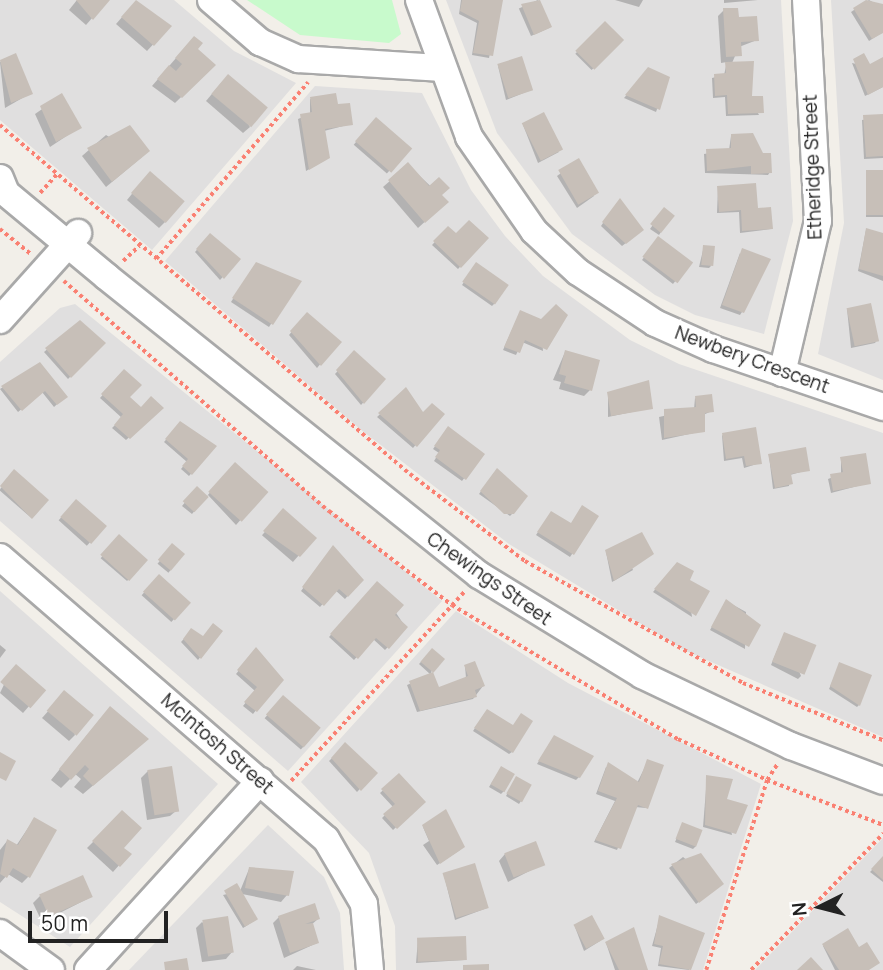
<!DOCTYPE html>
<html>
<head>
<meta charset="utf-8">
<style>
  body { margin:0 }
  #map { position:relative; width:883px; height:970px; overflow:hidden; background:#f2efe9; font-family:Manrope,sans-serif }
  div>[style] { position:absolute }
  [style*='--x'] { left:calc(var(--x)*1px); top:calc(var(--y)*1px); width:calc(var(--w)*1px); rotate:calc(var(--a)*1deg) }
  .residential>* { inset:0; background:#e0dfdf }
  .park>* { inset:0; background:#c8facc }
  .shadow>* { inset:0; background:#0003; transform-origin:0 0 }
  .building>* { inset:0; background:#c7bfb8; transform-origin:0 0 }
  .path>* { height:3.5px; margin-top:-1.75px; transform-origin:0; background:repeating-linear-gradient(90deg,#fa8072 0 3.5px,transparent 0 7px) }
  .roads { filter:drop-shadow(2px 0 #a9a9a9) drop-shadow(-2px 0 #a9a9a9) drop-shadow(0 2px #a9a9a9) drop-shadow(0 -2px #a9a9a9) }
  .minor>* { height:26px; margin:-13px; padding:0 13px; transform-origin:13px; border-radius:13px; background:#fff }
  span { translate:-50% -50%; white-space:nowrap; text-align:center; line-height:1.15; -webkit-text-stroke:6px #fff; paint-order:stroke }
  .street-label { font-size:19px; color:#222 }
  .north { position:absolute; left:785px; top:872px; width:70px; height:70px; -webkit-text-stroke:5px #fff; paint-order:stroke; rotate:264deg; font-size:19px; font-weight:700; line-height:28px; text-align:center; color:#222 }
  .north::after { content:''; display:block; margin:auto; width:24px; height:32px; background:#222; clip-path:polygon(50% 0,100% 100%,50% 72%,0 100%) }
  .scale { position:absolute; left:28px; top:911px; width:140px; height:32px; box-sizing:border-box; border:4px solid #222; border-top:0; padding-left:9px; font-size:21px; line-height:24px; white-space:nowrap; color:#222; -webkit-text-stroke:5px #fff; paint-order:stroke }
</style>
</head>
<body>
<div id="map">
  <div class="residential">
    <div style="clip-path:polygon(0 0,174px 0,234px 51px,296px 83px,152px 250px,0 120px)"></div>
    <div style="clip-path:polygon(446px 0,781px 0,793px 221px,764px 334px,695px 315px,655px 295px,572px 234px,497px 133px)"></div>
    <div style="clip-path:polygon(831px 0,883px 0,883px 380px,818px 354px,844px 223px)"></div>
    <div style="clip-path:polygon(315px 86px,422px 93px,471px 190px,505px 236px,543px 276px,630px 340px,679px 364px,883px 433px,883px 737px,686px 651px,509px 544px,360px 429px,165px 261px)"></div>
    <div style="clip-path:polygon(75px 304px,442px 601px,288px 771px,0 521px,0 362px,60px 308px)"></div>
    <div style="clip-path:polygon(0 591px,218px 784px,70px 947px,0 902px)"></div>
    <div style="clip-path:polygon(456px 611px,568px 683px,761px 784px,703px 970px,396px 970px,395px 926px,369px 853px,301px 782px)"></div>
    <div style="clip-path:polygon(268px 825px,324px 877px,340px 913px,344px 970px,129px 970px)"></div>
    <div style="clip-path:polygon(883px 838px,883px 970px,755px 970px)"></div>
  </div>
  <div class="park">
    <div style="clip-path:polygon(247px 0,392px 0,401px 34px,389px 43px,300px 35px)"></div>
  </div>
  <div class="shadow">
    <div style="clip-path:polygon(77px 0,108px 0,86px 25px,69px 10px)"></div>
    <div style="clip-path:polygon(461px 0,501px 0,489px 58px,472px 55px,477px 23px,459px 14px)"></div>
    <div style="left:538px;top:0;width:30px;height:21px;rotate:66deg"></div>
    <div style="clip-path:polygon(615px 0,643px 0,639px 7px)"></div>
    <div style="clip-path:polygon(724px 0,758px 0,724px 3px)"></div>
    <div style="clip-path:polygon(869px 0,883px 8px,883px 32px,869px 41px,851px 12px)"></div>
    <div style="clip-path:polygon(130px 8px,170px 26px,147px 51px,116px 24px)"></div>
    <div style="clip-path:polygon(724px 10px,757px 40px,739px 47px,732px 63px,759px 115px,726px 116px,725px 97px,713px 98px,712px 78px,724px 75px,727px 62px,721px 63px,718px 16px)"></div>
    <div style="left:605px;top:24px;width:23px;height:42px;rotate:45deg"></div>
    <div style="clip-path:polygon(188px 44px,214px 65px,175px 103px,152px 86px)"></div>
    <div style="clip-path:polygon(15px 55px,31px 93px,5px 108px,0 62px)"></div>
    <div style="clip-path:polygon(883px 59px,883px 87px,865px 96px,852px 63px,869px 67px)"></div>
    <div style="clip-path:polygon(498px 66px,531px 90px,506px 100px)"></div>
    <div style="clip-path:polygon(649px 69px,668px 78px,656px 112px,624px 98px)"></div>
    <div style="clip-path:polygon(222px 82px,250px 127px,243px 133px,206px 101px)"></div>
    <div style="clip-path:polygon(61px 96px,80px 127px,50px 147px,35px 114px)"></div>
    <div style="clip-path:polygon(310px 99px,336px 106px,351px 124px,324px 131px,325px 160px,306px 171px,298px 119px,310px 114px)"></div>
    <div style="clip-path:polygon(883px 116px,883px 158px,864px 159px,862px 120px)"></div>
    <div style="left:376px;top:119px;width:44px;height:34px;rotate:41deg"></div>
    <div style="clip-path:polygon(523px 125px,559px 152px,538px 163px)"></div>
    <div style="clip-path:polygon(106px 135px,142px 157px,106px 187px,82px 156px)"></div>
    <div style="clip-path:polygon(731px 136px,770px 172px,768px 175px,705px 173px,704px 154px,729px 150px)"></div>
    <div style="clip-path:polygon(579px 160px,594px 196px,577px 208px,557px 176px)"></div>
    <div style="clip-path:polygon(408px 165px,440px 195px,440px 208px,418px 228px,383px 187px)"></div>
    <div style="left:866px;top:172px;width:17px;height:45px"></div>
    <div style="clip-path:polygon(144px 179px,165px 222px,159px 228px,127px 200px)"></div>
    <div style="clip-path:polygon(718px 187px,756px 210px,771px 229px,740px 233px,739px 212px,717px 213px)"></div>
    <div style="clip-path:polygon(617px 203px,640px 232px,622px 246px,601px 226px)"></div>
    <div style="clip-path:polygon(662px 212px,661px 232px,659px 235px,650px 229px)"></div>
    <div style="clip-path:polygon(448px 228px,456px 236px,486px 239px,458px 269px,432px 245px)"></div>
    <div style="clip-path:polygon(866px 230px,883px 234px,883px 281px,858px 271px)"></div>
    <div style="clip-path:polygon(210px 235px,238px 260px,220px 280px,195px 252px)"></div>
    <div style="clip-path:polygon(656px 241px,690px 262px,673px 284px,642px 260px)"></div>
    <div style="clip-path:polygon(704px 246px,711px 266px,709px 268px,699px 267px)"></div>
    <div style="clip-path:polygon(740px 253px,742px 312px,740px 315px,720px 308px)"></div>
    <div style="clip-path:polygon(254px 266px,299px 282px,269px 327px,231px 302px)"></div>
    <div style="clip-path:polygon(474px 267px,495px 303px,492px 306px,462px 285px)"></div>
    <div style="clip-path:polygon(847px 309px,877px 340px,875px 343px,851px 348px)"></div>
    <div style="clip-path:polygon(520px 312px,541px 321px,543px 351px,522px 342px,516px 355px,503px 350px)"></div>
    <div style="clip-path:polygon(307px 314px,339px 342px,317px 368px,289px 335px)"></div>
    <div style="clip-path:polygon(80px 322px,103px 343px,68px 379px,44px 352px)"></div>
    <div style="clip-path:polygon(565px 352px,590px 390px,584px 396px,559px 389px,561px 382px,553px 380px)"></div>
    <div style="clip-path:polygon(354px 353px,384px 380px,361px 405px,335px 374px)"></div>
    <div style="clip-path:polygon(39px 365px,66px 396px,54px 407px,42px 392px,18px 412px,0 389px)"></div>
    <div style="clip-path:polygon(124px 371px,128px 398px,141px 410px,162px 408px,126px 440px,112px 428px,122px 418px,100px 398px)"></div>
    <div style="clip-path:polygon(406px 390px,423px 415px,442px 414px,413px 448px,377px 417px)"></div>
    <div style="clip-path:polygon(608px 393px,651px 408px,608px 417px)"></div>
    <div style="clip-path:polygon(695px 398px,712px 411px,703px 415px,703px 431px,662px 440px,659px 417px,694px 409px)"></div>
    <div style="clip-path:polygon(180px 424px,214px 447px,189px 476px,181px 469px,187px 462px,164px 442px)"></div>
    <div style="clip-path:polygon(446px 431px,483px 454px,462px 481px,434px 461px,439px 453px,433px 449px)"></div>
    <div style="clip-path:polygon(722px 435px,760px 463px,744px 468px,742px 458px,724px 461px)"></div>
    <div style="clip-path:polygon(769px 456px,808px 470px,790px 475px,789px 486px,773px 489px)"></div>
    <div style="clip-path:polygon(841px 459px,869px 483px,831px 493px,828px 479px,841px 474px)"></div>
    <div style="clip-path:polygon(235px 465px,265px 492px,236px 525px,208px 495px,192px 514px,182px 506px,197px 488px,206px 497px)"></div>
    <div style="left:15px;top:472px;width:43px;height:24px;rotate:41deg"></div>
    <div style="clip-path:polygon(494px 473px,513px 513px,510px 516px,479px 494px)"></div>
    <div style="left:76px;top:501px;width:38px;height:26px;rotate:42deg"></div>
    <div style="left:283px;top:511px;width:41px;height:32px;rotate:41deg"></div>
    <div style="clip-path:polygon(549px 516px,570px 525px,597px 517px,570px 557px,536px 535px)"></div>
    <div style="left:119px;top:537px;width:35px;height:28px;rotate:41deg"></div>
    <div style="left:172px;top:546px;width:14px;height:23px;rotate:39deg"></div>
    <div style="clip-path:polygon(331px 550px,361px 580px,345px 599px,335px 590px,320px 607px,301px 591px)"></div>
    <div style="clip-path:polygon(606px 552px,631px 565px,633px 570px,612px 582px)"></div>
    <div style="clip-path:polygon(677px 564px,687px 581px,692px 617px,653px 592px)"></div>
    <div style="left:159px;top:576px;width:40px;height:26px;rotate:42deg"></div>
    <div style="clip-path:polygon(377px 584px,406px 628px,385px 650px,373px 639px,354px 660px,329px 637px)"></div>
    <div style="clip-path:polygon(726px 601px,746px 612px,745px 649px,710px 630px)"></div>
    <div style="clip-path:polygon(192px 630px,202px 639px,221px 631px,198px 660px,181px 642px)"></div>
    <div style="clip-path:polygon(784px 634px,801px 676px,798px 679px,771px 665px)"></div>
    <div style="clip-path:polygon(0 645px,6px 650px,0 658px)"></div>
    <div style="clip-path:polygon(256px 649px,281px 680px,253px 714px,243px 706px,255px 691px,236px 674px)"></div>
    <div style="clip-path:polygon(432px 650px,443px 659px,431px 672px,438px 689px,466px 678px,465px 666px,483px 686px,473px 699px,417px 712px,407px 685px,431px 675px,419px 664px)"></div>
    <div style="clip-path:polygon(840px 664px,859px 705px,857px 707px,829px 689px)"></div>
    <div style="clip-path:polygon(10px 672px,43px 690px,23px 713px,0 693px)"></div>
    <div style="left:283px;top:697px;width:48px;height:28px;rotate:41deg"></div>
    <div style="clip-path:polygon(59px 699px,75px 735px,69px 741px,42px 718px)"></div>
    <div style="clip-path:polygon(485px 713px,512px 752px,509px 754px,473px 731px)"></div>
    <div style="clip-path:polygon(101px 718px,137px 748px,83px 794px,74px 787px,81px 779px,75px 774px,61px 788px,51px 780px)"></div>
    <div style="clip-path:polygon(552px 740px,579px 777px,576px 780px,537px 764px)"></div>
    <div style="clip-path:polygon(345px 745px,375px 773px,357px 792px,329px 761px)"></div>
    <div style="clip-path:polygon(648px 761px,646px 808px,635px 807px,617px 850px,594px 842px,615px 801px,596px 794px,606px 767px,637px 783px)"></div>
    <div style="clip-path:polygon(501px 768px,504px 791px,501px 794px,489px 787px)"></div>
    <div style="clip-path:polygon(148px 771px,177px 810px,170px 816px,147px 820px,141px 778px)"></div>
    <div style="clip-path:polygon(399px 776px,423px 802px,393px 830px,382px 818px,393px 807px,380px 793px)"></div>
    <div style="clip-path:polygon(707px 777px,725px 800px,732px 835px,703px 827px)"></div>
    <div style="clip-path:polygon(514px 781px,521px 801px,519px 804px,506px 796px)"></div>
    <div style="clip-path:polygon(122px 813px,122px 848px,129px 854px,113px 872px,87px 848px)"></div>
    <div style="clip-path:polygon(34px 819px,28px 877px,22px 883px,8px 874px,0 883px,0 850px,7px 841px,16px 846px)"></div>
    <div style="clip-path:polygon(683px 824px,696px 846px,693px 849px,675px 842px)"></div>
    <div style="clip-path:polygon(423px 827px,460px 850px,437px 865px,423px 845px,429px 841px)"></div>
    <div style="clip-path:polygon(505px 854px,543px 864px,508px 882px,499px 861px)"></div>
    <div style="clip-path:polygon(683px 857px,720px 886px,696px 904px,669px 868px)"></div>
    <div style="clip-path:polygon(883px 859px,883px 882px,870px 872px)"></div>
    <div style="clip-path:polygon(249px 869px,287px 895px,281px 902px,242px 894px,254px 921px,243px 928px,223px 895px,240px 891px)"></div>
    <div style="clip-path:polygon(444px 875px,487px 908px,455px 920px)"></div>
    <div style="clip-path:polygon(40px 896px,91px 897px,42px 922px,33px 903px)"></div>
    <div style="clip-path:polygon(279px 917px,318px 919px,311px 925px,317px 943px,284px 958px,273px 923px)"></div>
    <div style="clip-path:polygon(660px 917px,703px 934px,689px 970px,658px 966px,661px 948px,652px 946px)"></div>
    <div style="clip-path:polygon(202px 922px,232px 952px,226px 959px,202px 962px,196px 928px)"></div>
    <div style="clip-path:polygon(575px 927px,600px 941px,584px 951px)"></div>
    <div style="clip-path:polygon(418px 939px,465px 960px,416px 963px)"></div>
    <div style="clip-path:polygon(606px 943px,647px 970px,615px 970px)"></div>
    <div style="clip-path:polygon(823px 946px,859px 949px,868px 970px,835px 970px)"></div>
    <div style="clip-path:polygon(297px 966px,316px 970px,293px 970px)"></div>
  </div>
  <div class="building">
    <div style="clip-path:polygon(76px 0,110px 0,93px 20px)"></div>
    <div style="clip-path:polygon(136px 0,172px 26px,154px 46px,121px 17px)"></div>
    <div style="clip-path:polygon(462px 0,503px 0,493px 56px,473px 53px,479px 21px,460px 11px)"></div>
    <div style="clip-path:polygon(540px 0,552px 27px,534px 35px,521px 4px)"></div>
    <div style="clip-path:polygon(866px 0,883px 4px,883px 33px,872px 39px,853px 8px)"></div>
    <div style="clip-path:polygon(723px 8px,738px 8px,739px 17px,757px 16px,759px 41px,741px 42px,742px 56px,726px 57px)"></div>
    <div style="left:605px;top:21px;width:27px;height:42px;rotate:45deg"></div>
    <div style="clip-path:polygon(194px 36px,203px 43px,198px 49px,216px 65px,182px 98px,157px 79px,169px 65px,176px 71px,182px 64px,175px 58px)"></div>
    <div style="clip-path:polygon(16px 53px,33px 94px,11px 103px,0 60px)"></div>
    <div style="clip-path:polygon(864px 53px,870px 64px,883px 57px,883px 87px,868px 95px,853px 59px)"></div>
    <div style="left:522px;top:56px;width:36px;height:26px;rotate:72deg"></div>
    <div style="clip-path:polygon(754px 61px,752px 96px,763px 96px,764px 113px,728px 114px,727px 95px,715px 96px,714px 74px,726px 73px,725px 62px)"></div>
    <div style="clip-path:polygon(648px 67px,670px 77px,660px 110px,625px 95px)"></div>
    <div style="left:228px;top:74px;width:52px;height:26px;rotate:40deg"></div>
    <div style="clip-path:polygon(62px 93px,82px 128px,56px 142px,40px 106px)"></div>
    <div style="clip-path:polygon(336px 93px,338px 104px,350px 103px,353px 125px,325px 129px,330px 158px,309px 170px,300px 114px,312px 112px,310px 97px)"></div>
    <div style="left:544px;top:112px;width:42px;height:25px;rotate:63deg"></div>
    <div style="clip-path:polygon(883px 114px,883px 156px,866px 157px,863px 115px)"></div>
    <div style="left:376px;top:117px;width:48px;height:32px;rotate:41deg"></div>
    <div style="clip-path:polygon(130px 125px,150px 151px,112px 182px,87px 148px)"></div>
    <div style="clip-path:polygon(753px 133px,763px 153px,771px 153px,772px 173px,751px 174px,751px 166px,707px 171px,706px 149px,731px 148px,731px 134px)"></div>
    <div style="left:579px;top:158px;width:40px;height:24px;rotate:60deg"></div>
    <div style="clip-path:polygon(408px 162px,429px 186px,439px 177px,450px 188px,442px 195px,449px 202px,425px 223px,388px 180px)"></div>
    <div style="left:883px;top:170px;width:45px;height:17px;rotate:90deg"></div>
    <div style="left:150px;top:171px;width:46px;height:29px;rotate:41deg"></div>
    <div style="clip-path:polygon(756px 183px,758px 208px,771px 207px,773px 229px,742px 231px,741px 210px,719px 212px,717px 186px)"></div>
    <div style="clip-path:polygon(620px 198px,644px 230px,626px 244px,602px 222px)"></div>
    <div style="left:664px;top:207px;width:14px;height:22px;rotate:39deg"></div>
    <div style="clip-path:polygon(469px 220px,489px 238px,461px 268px,433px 241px,448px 226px,456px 233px)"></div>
    <div style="clip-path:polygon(866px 228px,883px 233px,883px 276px,859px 269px)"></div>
    <div style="clip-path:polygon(210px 233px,241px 259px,224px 279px,196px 249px)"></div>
    <div style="left:658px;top:236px;width:44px;height:26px;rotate:37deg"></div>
    <div style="left:703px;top:245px;width:12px;height:20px;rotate:5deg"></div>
    <div style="clip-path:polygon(742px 248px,771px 259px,744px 313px,722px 305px)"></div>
    <div style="clip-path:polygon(256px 262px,302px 281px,273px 325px,232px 298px)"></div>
    <div style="left:476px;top:262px;width:40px;height:24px;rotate:35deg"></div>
    <div style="left:871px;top:303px;width:39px;height:25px;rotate:78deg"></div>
    <div style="clip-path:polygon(556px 304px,568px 315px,547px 350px,525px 340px,520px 353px,504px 347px,520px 310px,541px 319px)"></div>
    <div style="clip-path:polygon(307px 312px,342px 342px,321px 366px,290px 331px)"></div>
    <div style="clip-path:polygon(80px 320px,106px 343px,71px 378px,45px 348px)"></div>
    <div style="clip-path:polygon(354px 350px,386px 379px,364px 404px,336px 370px)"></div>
    <div style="clip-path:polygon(565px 350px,600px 360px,592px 391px,564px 383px,566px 376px,559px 374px)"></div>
    <div style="clip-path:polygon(40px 362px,68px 397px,57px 405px,45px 391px,22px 411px,1px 386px)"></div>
    <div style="clip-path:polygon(124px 369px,142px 385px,130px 397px,141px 407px,151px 396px,164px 408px,130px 439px,114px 425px,123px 414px,101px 394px)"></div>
    <div style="clip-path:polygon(649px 380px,653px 409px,611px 416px,607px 392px)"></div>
    <div style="clip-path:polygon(406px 387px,423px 412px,432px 403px,445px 414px,417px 447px,378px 413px)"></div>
    <div style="clip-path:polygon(712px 394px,714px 412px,705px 413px,705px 432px,664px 438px,664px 409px,696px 407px,695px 396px)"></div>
    <div style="clip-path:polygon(180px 421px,217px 446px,192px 475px,182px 466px,188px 459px,165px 439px)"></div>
    <div style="clip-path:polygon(448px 426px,485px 454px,466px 480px,435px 457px,440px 450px,434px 446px)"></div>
    <div style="clip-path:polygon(756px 427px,762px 464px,746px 466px,744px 456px,726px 459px,722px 433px)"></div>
    <div style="clip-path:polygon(806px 447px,810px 471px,791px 474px,793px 484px,775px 488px,768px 454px)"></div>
    <div style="clip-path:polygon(866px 453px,871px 484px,833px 491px,830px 474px,843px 472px,840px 457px)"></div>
    <div style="left:235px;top:462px;width:45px;height:40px;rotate:42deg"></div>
    <div style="clip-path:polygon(497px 468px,528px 496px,514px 514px,504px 514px,480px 491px)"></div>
    <div style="clip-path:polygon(14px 469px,49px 500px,32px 519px,0 486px)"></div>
    <div style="left:197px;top:486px;width:16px;height:21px;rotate:43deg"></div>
    <div style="left:76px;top:499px;width:41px;height:24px;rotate:41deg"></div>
    <div style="clip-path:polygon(582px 505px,599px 516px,574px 555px,537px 532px,551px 511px,571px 523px)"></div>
    <div style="clip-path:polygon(283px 508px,317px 538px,300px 557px,263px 531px)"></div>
    <div style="clip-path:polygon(642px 532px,654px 554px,614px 581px,605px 550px)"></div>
    <div style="left:119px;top:534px;width:39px;height:28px;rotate:42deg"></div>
    <div style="left:172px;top:543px;width:17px;height:22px;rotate:40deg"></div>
    <div style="clip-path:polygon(333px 545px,364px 580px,348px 597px,339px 589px,324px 606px,302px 587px)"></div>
    <div style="clip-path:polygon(677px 562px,694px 571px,690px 580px,710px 591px,696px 616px,654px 589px)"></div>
    <div style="left:159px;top:574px;width:43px;height:24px;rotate:42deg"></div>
    <div style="clip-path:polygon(377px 581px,404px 605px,395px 615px,408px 627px,389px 649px,376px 638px,358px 659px,330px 634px)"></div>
    <div style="clip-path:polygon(726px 599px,761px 625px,749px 647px,711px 627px)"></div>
    <div style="clip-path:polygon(213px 623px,223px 631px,201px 659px,183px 639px,191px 628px,203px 636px)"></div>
    <div style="left:784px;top:632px;width:35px;height:32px;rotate:22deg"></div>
    <div style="clip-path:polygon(256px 647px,284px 680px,257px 712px,244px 702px,257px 687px,237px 670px)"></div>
    <div style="left:432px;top:648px;width:17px;height:18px;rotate:40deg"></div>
    <div style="clip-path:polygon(475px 661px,485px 686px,475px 690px,477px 697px,420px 711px,409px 681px,433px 672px,439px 687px,468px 676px,464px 665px)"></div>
    <div style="clip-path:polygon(839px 662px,872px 675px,860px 706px,830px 686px)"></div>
    <div style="left:16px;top:664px;width:40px;height:24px;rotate:41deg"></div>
    <div style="left:64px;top:690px;width:39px;height:27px;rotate:40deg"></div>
    <div style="left:283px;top:695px;width:50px;height:26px;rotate:41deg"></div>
    <div style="clip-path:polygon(110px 706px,149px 739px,93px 786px,83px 776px,89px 769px,85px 765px,71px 780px,59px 769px)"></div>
    <div style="clip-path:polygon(487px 709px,513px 725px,521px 713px,533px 721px,513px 753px,474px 728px)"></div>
    <div style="clip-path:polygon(554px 735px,594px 756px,580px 778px,538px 761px)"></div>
    <div style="clip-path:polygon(345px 742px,378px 773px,361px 791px,331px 758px)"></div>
    <div style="clip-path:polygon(0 752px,16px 761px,6px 781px,0 778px)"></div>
    <div style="clip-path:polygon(647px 759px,664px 765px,648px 809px,638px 805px,621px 849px,595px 840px,617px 798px,598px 791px,608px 762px,639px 782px)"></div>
    <div style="left:172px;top:766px;width:46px;height:25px;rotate:81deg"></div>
    <div style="left:501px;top:766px;width:16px;height:21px;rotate:30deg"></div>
    <div style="clip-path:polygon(399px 773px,426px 802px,397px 829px,383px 814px,395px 804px,381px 789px)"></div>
    <div style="clip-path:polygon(706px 775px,733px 779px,727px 799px,748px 805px,736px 834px,705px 825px)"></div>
    <div style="left:516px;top:776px;width:18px;height:20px;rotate:29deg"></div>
    <div style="clip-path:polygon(446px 809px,465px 847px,440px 864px,422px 825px)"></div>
    <div style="clip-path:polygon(122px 810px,142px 828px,124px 848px,132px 854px,120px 867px,92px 841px)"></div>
    <div style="clip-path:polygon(34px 817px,57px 830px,30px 878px,13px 868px,7px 878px,0 874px,7px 839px,18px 845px)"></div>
    <div style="left:682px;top:822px;width:22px;height:18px;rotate:21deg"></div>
    <div style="left:536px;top:841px;width:26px;height:34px;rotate:69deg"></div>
    <div style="clip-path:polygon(701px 853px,724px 884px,699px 903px,671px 864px)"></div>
    <div style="clip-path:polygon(883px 856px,883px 880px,871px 869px)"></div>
    <div style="left:475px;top:863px;width:47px;height:34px;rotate:73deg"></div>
    <div style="clip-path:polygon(249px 867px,294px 871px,289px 896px,245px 888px)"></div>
    <div style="left:83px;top:875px;width:24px;height:48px;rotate:66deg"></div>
    <div style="left:237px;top:883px;width:42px;height:15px;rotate:60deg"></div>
    <div style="clip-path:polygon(315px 903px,320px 919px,305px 924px,313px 923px,319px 943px,290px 953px,278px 916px)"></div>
    <div style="left:592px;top:915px;width:27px;height:21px;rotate:62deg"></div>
    <div style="clip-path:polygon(659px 915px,705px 933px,691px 970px,659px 964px,663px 946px,654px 944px)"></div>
    <div style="left:228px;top:916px;width:37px;height:26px;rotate:81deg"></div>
    <div style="clip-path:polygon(634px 927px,648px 970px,619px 970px,605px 942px)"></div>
    <div style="clip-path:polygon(848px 928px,859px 947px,867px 942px,880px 963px,869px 970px,839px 970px,822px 944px)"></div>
    <div style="left:466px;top:936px;width:24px;height:49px;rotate:88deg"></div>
    <div style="clip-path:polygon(811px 957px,823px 970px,797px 970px)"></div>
    <div style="clip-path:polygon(187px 958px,189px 970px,165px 970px,164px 962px)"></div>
    <div style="clip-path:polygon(489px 964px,489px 970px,463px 970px,463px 965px)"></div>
  </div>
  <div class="path">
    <div style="--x:0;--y:125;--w:538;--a:40.41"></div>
    <div style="--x:410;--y:474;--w:144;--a:37.1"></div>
    <div style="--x:525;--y:561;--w:250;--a:29.2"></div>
    <div style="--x:743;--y:683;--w:151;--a:22.2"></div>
    <div style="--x:40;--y:193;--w:25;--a:-48"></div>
    <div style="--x:0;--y:229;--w:40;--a:39"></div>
    <div style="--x:156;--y:259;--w:233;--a:-49.3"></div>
    <div style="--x:123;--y:261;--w:22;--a:-43"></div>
    <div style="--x:64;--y:281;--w:351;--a:41"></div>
    <div style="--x:329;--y:511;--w:155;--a:37.4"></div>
    <div style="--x:452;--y:605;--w:263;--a:30.7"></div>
    <div style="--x:678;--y:739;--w:98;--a:24.7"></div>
    <div style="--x:767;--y:780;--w:20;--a:-57"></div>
    <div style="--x:291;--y:781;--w:258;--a:-47.5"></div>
    <div style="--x:706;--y:970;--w:200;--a:-72.2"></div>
    <div style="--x:767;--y:780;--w:124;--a:21.2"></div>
    <div style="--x:751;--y:970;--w:190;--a:-45.9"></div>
  </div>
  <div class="roads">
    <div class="minor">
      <div style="--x:211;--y:0;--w:65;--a:40.6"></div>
      <div style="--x:260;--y:42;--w:42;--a:24.1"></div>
      <div style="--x:298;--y:59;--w:145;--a:3.6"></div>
      <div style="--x:419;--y:0;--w:146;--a:69.9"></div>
      <div style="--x:469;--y:137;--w:114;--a:55.3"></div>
      <div style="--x:534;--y:231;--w:60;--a:43"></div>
      <div style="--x:578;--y:272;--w:92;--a:33.5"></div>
      <div style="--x:655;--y:323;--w:64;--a:24.1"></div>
      <div style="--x:713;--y:349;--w:180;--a:18.8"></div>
      <div style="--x:0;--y:178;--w:16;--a:68"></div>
      <div style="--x:6;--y:193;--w:131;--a:39.7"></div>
      <div style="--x:107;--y:277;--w:477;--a:38.7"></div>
      <div style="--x:479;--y:575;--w:191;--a:31.5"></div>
      <div style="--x:642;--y:675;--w:165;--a:25.5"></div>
      <div style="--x:791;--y:746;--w:98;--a:20.8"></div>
      <div style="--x:0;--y:320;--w:117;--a:-48.1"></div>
      <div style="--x:782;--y:373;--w:156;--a:-76.7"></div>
      <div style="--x:818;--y:221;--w:221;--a:-93.1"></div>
      <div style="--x:0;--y:557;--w:431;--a:40.9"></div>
      <div style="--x:326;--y:839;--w:75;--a:59.7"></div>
      <div style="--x:364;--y:904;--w:66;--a:84.8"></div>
      <div style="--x:0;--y:933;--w:63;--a:36"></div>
      <div style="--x:88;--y:970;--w:256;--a:-47.7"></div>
    </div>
  </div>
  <div class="street-label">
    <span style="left:813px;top:167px;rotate:-92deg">Etheridge Street</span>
    <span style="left:752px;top:360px;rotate:20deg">Newbery Crescent</span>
    <span style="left:489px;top:579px;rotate:35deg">Chewings Street</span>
    <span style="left:217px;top:744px;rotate:41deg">McIntosh Street</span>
  </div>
  <div class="north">N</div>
  <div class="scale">50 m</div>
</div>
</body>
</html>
